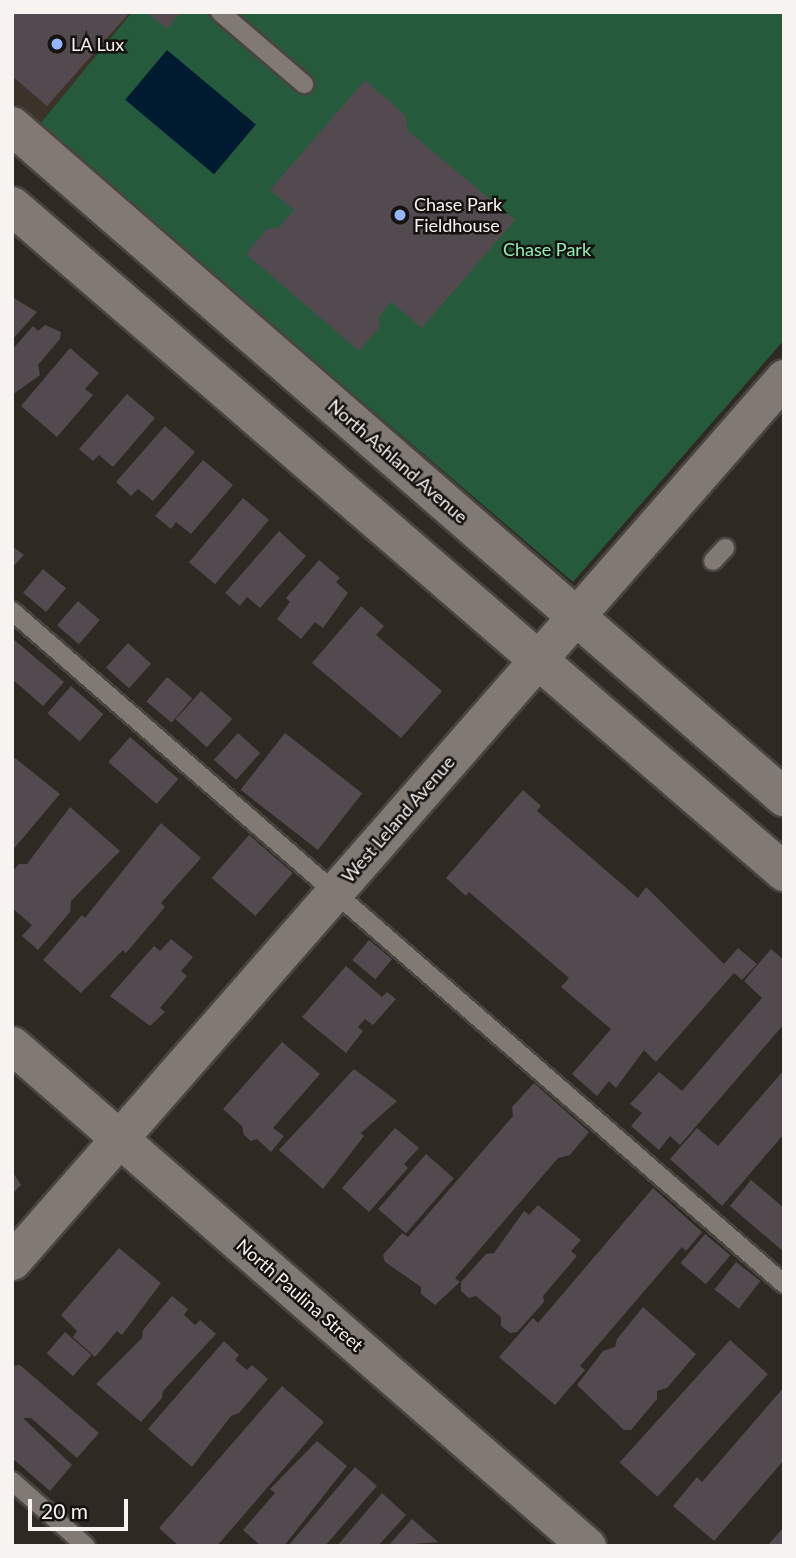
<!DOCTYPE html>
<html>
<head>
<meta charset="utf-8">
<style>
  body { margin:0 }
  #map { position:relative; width:796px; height:1558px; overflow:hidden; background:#2f2924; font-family:Lato,sans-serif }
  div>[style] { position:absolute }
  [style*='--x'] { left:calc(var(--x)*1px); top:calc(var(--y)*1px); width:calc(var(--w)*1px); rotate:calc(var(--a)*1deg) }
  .built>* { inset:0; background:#3d3229 }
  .green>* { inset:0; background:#255b3c }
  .water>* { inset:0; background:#001a30; transform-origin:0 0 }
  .building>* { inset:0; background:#524a4e; transform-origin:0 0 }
  .roads { filter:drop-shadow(2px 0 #48443f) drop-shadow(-2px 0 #48443f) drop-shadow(0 2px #48443f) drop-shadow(0 -2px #48443f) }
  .lane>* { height:18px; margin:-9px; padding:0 9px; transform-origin:9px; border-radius:9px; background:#817a74 }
  .street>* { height:37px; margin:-18.5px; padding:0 18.5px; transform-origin:18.5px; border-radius:18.5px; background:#817a74 }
  .secondary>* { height:38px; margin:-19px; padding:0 19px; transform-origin:19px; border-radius:19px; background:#817a74 }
  .dots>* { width:19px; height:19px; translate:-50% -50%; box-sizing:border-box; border:4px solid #151210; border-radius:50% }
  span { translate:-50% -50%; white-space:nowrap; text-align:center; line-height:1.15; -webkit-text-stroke:5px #151210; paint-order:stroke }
  .poi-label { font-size:18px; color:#f7f3f0 }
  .left { translate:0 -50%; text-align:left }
  .park-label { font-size:18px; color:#92f0b5 }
  .street-label { font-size:18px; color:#f7f3f0 }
  .frame { position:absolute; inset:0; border:14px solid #f7f3f0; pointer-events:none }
  .scale { position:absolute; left:28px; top:1499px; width:100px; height:32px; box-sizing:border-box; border:4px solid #f7f3f0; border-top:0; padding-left:9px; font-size:21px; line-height:24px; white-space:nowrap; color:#f7f3f0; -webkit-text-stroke:5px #151210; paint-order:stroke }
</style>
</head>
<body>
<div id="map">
  <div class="built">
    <div style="clip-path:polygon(12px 12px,132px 12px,39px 125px,12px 102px)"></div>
  </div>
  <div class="green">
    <div style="clip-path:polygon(132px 12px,784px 12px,784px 340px,573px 582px,39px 125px)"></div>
  </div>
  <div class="water">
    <div style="left:167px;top:50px;width:116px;height:65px;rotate:40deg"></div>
  </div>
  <div class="building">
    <div style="clip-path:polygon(12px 12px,130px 12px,47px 106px,12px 76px)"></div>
    <div style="clip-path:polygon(146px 12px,181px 12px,167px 29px)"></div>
    <div style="clip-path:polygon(365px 80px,405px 115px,408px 131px,515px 220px,422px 328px,391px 302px,379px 316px,379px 328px,359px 351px,246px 254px,267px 229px,278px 228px,294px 210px,270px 190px)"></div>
    <div style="clip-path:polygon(12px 297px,37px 312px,12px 340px)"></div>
    <div style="clip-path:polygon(45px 325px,61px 332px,60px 339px,38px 365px,40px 375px,12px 395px,12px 350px,33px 326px,38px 331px)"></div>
    <div style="clip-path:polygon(70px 348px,99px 373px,85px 389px,93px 395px,57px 437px,21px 406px)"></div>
    <div style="clip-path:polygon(127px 394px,155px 418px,113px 467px,99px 455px,93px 461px,79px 449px)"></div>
    <div style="clip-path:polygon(165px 426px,195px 452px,153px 501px,138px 489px,131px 496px,116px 482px)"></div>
    <div style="clip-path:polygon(203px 460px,233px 485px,191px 534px,176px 522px,171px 529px,155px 516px)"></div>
    <div style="left:243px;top:498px;width:34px;height:84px;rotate:40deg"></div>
    <div style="clip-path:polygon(279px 531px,306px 556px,260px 608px,247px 597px,240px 606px,225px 593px)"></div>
    <div style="clip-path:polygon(12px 546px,24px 555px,12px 568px)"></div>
    <div style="clip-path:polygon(319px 560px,340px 578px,336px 582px,348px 593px,323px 628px,315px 622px,301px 639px,277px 619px,290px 602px,286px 598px)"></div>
    <div style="left:43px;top:569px;width:30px;height:31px;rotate:40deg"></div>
    <div style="left:78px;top:601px;width:29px;height:32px;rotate:41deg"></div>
    <div style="clip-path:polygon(361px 606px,384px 626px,376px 635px,442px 691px,401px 738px,312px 663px)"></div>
    <div style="clip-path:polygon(12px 638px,64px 682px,43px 706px,12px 679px)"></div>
    <div style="left:128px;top:643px;width:31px;height:33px;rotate:42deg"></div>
    <div style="left:167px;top:677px;width:33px;height:32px;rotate:40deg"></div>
    <div style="left:71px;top:686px;width:43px;height:36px;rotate:41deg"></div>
    <div style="left:201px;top:691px;width:42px;height:38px;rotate:42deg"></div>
    <div style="left:238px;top:733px;width:30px;height:36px;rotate:42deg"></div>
    <div style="left:285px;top:733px;width:98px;height:72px;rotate:38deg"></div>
    <div style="left:130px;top:737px;width:64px;height:33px;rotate:41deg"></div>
    <div style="clip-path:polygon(15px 758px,60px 794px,12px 851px,12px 761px)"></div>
    <div style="clip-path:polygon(523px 790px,541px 806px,537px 811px,638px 898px,646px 887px,724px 964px,738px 948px,757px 964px,742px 980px,734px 973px,656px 1062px,644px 1050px,616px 1088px,609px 1081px,597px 1096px,572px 1074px,611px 1029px,561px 987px,569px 978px,469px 892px,466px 896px,446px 878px)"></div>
    <div style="clip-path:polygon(70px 807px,120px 851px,71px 901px,70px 912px,38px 950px,22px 936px,32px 925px,12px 908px,12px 872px,19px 864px,27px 864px)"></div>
    <div style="clip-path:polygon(161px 823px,201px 858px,161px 903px,165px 907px,126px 953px,123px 950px,81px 993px,43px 960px,82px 915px,85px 918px)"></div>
    <div style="left:249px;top:835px;width:58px;height:57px;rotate:41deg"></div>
    <div style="clip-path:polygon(171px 939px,193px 957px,181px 971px,187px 976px,160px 1008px,165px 1012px,150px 1026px,110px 996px,154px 946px,160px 951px)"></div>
    <div style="left:369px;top:940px;width:30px;height:26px;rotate:40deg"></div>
    <div style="clip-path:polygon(771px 949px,784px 960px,784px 1024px,680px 1145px,670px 1136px,659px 1150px,631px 1126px,642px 1113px,630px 1104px,659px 1072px,682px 1091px,762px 998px,744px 981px)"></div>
    <div style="clip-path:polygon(346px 966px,382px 997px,387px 992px,396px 999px,373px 1025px,365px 1019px,358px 1027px,363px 1031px,346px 1053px,302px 1017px)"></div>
    <div style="clip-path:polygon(282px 1042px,320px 1074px,273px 1128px,284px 1136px,271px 1152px,257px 1139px,251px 1141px,244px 1135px,242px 1126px,223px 1109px)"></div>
    <div style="clip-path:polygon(354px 1069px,397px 1101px,361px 1133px,364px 1136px,323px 1189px,279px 1150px)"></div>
    <div style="clip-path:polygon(784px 1070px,784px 1134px,722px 1206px,670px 1159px,697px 1128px,718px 1146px)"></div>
    <div style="clip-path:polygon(534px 1083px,589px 1132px,570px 1155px,558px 1158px,455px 1278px,460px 1282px,435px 1305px,421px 1294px,421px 1287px,385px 1262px,383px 1255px,402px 1233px,408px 1237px,513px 1116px,512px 1107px)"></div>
    <div style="clip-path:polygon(395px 1128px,419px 1148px,404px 1164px,408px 1168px,369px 1212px,342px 1188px)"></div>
    <div style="left:426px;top:1154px;width:37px;height:73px;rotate:41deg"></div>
    <div style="clip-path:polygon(12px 1171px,21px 1185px,14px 1192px,12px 1192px)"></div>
    <div style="clip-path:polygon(751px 1180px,784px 1208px,784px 1252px,730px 1206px)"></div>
    <div style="clip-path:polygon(653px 1188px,702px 1232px,686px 1251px,682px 1247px,580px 1366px,585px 1370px,555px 1405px,499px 1357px,533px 1318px,538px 1323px)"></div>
    <div style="clip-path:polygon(538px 1205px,581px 1240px,571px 1251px,577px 1256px,543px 1296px,544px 1302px,517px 1332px,510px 1333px,501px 1326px,501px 1317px,476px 1296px,469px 1298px,461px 1291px,461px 1282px,486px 1254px,494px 1253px,524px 1211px,529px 1215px)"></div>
    <div style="left:705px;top:1234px;width:33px;height:38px;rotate:40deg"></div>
    <div style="clip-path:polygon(119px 1248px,161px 1283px,122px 1335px,117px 1331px,95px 1357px,73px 1337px,77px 1331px,61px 1315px)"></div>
    <div style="left:736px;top:1262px;width:31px;height:35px;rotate:38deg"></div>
    <div style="clip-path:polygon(172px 1296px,188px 1309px,184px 1315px,195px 1325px,200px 1320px,216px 1334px,163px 1391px,162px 1398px,141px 1422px,96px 1384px,142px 1338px,143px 1330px)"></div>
    <div style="clip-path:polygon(643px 1307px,696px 1354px,667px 1388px,657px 1391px,657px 1399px,631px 1430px,624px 1430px,577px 1385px,603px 1351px,615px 1347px,617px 1339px)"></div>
    <div style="left:65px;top:1332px;width:35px;height:28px;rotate:41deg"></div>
    <div style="left:730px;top:1340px;width:51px;height:165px;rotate:42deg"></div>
    <div style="clip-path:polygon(224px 1341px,239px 1355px,235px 1360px,247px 1370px,252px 1365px,268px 1379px,239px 1413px,231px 1416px,192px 1467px,148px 1429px)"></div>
    <div style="clip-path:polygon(20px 1365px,99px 1433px,77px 1458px,31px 1418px,23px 1418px,72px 1465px,50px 1491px,12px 1458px,12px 1366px)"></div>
    <div style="clip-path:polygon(282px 1386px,324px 1422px,217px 1546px,179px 1546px,159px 1528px)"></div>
    <div style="clip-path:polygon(784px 1387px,784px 1460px,714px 1541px,673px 1506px,697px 1477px,702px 1482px)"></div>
    <div style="clip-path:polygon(317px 1441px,347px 1466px,284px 1546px,261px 1546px,243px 1530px,275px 1493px,270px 1489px)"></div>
    <div style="clip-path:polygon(355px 1467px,377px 1486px,325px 1546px,288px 1546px)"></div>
    <div style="clip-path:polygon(382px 1493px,406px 1515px,378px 1546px,337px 1546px)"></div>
    <div style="clip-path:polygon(412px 1519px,438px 1542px,388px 1546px)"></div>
    <div style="clip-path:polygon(784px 1527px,784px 1546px,767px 1546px)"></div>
  </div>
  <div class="roads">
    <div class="lane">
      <div style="--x:220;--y:12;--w:111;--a:40.6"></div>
      <div style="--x:713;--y:561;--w:18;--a:-47"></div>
      <div style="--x:12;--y:611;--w:1024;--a:41.08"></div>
      <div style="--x:12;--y:1481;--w:98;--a:41.3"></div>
    </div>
    <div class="street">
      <div style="--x:12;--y:1045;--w:763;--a:41.07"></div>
      <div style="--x:12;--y:1261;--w:1173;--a:-48.84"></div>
    </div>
    <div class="secondary">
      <div style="--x:12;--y:126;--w:1023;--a:41"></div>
      <div style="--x:12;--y:206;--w:1020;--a:40.78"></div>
    </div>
  </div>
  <div class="dots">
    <div style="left:57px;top:44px;background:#95b6fd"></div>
    <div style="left:400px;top:215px;background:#95b6fd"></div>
  </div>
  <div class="poi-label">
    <span class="left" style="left:71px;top:44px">LA Lux</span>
    <span class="left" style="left:414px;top:215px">Chase Park<br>Fieldhouse</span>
  </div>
  <div class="park-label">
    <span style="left:547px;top:249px">Chase Park</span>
  </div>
  <div class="street-label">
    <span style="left:398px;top:461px;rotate:41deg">North Ashland Avenue</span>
    <span style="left:398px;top:819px;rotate:-49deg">West Leland Avenue</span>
    <span style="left:300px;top:1295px;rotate:41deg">North Paulina Street</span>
  </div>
  <div class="frame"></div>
  <div class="scale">20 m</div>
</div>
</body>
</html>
